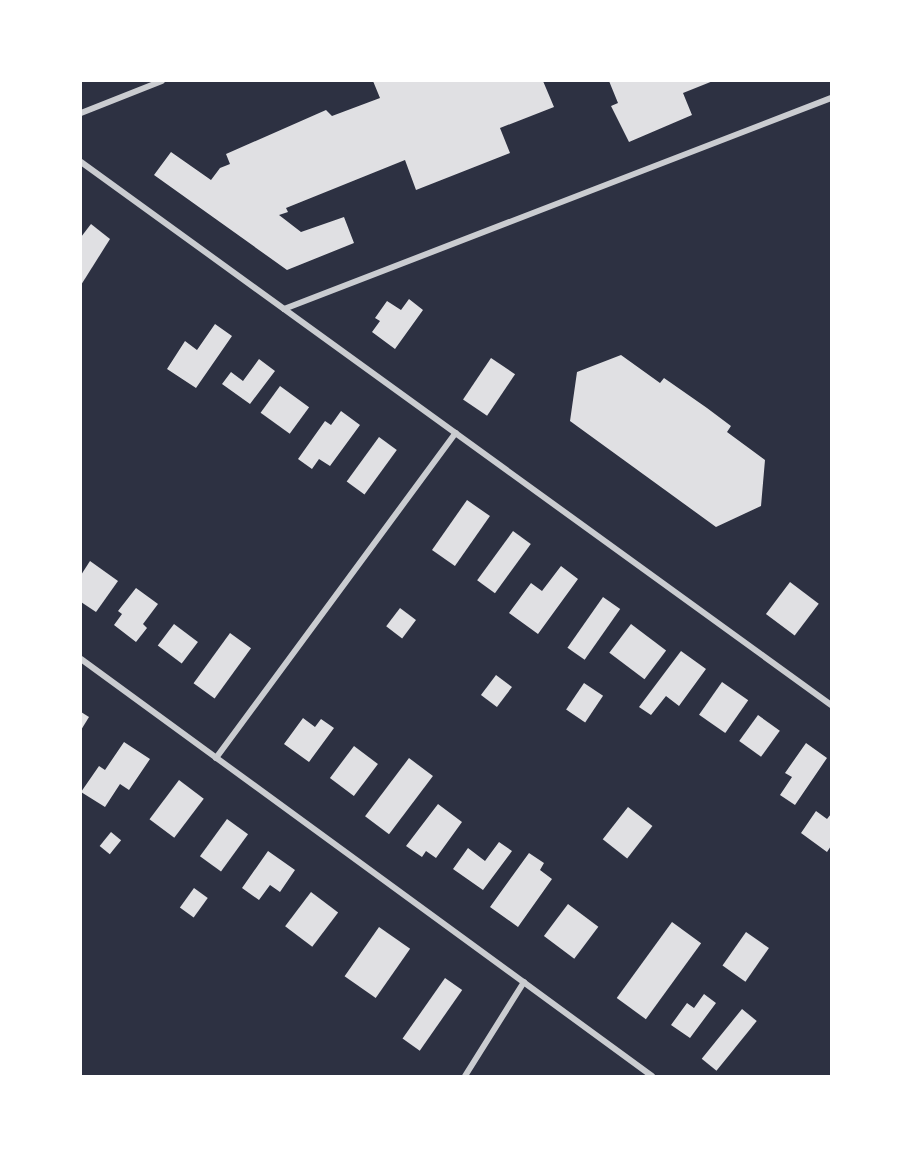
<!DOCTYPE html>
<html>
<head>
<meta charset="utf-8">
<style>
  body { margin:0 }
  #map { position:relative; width:912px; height:1157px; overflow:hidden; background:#2d3142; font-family:"Exo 2",sans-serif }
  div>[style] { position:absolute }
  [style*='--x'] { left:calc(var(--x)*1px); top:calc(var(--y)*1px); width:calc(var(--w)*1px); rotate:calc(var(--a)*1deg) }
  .building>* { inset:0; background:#e0e0e3; transform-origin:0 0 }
  .minor>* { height:6px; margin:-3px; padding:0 3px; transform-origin:3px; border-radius:3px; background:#caccd0 }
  span { translate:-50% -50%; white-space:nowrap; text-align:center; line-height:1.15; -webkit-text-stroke:5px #fff; paint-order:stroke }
  .frame { position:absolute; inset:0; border:82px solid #fff; pointer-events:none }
</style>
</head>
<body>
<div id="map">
  <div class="building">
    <div style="clip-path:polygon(373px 81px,543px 81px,554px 107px,500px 128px,510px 153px,416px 190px,405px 160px,286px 208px,288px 212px,279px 215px,301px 232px,344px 217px,354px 243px,287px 270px,154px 175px,171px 152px,211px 180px,220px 168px,230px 164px,226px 154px,326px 110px,332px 116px,380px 98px)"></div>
    <div style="clip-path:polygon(609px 81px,713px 81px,683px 93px,692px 115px,629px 142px,611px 106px,618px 103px)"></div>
    <div style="clip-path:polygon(91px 224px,110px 239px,81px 285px,81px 237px)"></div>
    <div style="clip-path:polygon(409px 299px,423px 310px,395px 349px,372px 332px,380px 321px,375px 318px,387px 301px,401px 310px)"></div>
    <div style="clip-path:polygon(215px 324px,232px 336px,196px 388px,167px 369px,185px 341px,197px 350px)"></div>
    <div style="clip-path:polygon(621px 355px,660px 383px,664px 378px,707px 408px,731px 426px,727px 432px,765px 460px,761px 506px,716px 527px,570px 421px,577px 372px)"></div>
    <div style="left:491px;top:358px;width:29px;height:50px;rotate:34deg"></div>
    <div style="clip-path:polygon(259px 359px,275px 371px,250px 404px,222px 384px,231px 372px,243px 381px)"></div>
    <div style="left:280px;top:386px;width:36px;height:33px;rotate:36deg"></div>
    <div style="clip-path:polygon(341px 411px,360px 425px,330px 466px,319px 459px,312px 469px,298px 459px,325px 421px,331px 425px)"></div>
    <div style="left:379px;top:437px;width:22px;height:55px;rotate:36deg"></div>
    <div style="left:467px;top:500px;width:28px;height:61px;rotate:35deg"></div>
    <div style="left:513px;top:531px;width:22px;height:61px;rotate:36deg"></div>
    <div style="clip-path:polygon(90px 561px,118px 581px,96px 612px,81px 602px,81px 575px)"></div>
    <div style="clip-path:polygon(561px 566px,578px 579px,538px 634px,509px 613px,531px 583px,542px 591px)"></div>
    <div style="left:790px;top:582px;width:36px;height:40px;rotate:37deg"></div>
    <div style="clip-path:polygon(136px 588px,158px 604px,143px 624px,147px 628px,136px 642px,114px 625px,122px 614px,118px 611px)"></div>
    <div style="left:603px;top:597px;width:21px;height:62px;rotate:35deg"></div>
    <div style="left:400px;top:608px;width:20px;height:23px;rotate:37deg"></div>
    <div style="left:174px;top:624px;width:30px;height:27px;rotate:37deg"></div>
    <div style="left:631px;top:624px;width:44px;height:36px;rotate:37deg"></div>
    <div style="left:230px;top:633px;width:26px;height:62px;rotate:36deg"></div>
    <div style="clip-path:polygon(681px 651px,706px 669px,679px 706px,666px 696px,651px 715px,639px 707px)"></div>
    <div style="left:496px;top:675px;width:20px;height:25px;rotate:37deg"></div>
    <div style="left:722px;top:682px;width:32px;height:40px;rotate:35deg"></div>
    <div style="left:584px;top:683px;width:23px;height:32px;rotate:34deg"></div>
    <div style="clip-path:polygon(81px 712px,89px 717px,81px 730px)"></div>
    <div style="left:758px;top:715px;width:27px;height:32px;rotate:36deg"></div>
    <div style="clip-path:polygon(303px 718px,315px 727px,321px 719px,334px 728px,309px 762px,284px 744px)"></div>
    <div style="clip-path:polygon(124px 742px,150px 759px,129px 790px,120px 784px,105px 807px,81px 792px,99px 766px,105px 770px)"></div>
    <div style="clip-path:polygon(806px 743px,827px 758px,795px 805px,780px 795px,792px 777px,785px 773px)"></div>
    <div style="left:354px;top:746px;width:30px;height:40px;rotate:37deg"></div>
    <div style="left:409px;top:758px;width:30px;height:73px;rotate:37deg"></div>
    <div style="left:179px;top:780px;width:31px;height:49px;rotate:37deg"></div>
    <div style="clip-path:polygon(438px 804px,462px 822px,436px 858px,426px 851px,422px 857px,406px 846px)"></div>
    <div style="left:628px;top:807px;width:31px;height:41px;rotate:38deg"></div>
    <div style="clip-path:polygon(816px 811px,827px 819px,831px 814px,831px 846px,827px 852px,801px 833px)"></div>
    <div style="left:227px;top:819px;width:26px;height:46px;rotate:36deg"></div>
    <div style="left:111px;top:832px;width:13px;height:18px;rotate:39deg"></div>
    <div style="clip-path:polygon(499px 842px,512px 851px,483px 890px,453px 869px,468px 848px,485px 861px)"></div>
    <div style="clip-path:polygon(268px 851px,295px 870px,280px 892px,270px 885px,259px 900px,242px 888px)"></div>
    <div style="clip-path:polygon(529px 853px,544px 863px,540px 870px,552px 879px,518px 927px,490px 907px)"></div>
    <div style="left:194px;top:888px;width:17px;height:24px;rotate:36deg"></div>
    <div style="left:311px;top:892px;width:34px;height:43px;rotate:37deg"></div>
    <div style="left:568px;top:904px;width:38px;height:40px;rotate:37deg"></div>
    <div style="left:672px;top:922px;width:36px;height:94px;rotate:36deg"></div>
    <div style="left:379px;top:927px;width:38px;height:60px;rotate:35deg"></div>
    <div style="left:746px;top:932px;width:28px;height:41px;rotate:35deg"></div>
    <div style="left:445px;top:978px;width:21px;height:74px;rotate:35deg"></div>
    <div style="clip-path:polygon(704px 994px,716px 1003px,690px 1038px,671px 1025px,687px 1003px,694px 1008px)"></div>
    <div style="left:742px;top:1009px;width:19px;height:64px;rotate:39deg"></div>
  </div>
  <div class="minor">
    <div style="--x:81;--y:113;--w:87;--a:-21.6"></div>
    <div style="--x:81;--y:162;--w:926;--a:35.9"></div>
    <div style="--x:284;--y:309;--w:586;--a:-21.09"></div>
    <div style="--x:81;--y:659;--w:707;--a:36.14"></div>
    <div style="--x:216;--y:758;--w:404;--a:-53.6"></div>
    <div style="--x:465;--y:1076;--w:111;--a:-57.9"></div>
  </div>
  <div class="frame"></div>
</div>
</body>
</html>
